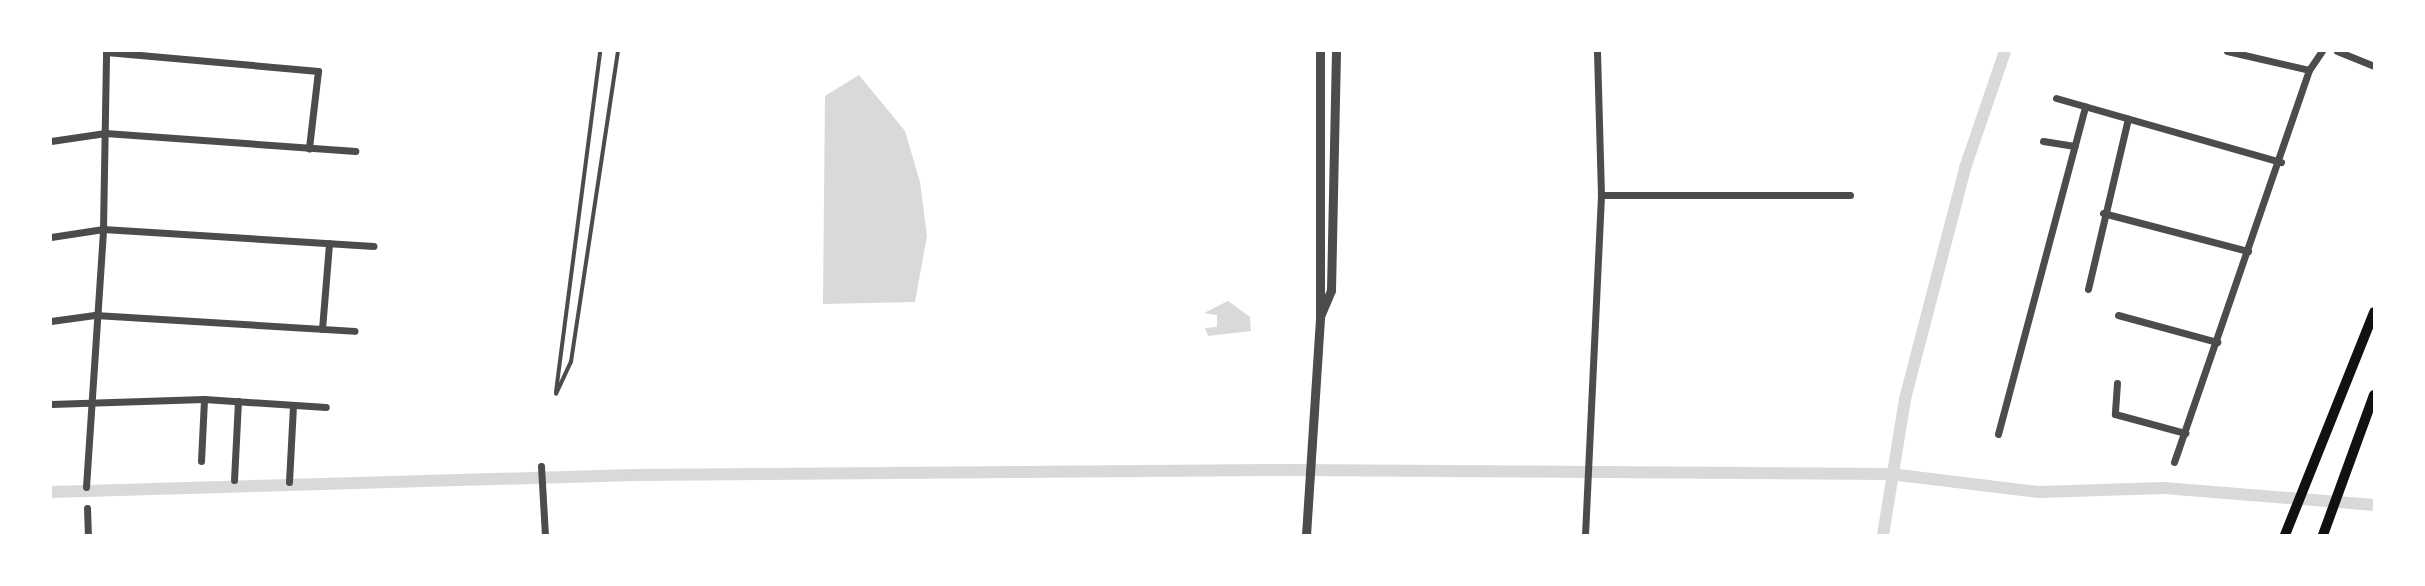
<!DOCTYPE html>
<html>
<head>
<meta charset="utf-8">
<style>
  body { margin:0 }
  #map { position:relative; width:2425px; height:586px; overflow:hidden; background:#fff; font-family:Barlow,sans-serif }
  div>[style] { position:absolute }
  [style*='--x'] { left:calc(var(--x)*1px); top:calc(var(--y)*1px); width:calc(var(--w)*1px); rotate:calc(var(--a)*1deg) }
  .water>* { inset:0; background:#d9d9d9 }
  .canal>* { height:12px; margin:-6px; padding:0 6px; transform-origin:6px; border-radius:6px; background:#d9d9d9 }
  .service>* { height:3.5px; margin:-1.75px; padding:0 1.75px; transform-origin:1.75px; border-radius:1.75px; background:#4c4c4c }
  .minor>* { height:7px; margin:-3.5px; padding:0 3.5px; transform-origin:3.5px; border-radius:3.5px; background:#4c4c4c }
  .tertiary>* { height:9px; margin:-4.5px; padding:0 4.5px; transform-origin:4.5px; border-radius:4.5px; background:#4c4c4c }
  .secondary>* { height:10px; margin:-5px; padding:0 5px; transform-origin:5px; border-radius:5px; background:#111 }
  span { translate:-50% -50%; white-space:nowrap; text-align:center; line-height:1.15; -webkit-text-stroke:5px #fff; paint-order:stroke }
  .frame { position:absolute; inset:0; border:52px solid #fff; pointer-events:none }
</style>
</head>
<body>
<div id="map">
  <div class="water">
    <div style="clip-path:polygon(859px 75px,905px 131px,920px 182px,927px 236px,915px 302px,823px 304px,825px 96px)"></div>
    <div style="clip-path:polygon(1228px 301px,1250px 317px,1251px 331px,1208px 336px,1205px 328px,1217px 327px,1217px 315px,1204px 313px)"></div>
  </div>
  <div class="canal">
    <div style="--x:51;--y:492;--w:583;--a:-1.67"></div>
    <div style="--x:634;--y:475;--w:656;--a:-0.44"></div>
    <div style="--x:1290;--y:470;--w:600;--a:0.38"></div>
    <div style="--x:1890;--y:474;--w:150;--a:6.9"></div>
    <div style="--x:2039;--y:492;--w:125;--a:-1.8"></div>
    <div style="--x:2164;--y:488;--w:211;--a:4.6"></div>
    <div style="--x:1883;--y:535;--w:138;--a:-80.8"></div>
    <div style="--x:1905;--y:399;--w:239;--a:-75.4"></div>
    <div style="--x:1965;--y:168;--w:124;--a:-71.1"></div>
  </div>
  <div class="service">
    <div style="--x:556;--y:392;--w:344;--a:-82.6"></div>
    <div style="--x:556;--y:394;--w:35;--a:-65"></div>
    <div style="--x:571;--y:362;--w:315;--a:-81.4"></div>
  </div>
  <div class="minor">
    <div style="--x:2227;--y:51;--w:84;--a:13"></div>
    <div style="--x:2337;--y:51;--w:40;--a:22"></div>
    <div style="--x:2056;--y:98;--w:234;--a:15.9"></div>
    <div style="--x:51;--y:141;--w:55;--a:-8.4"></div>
    <div style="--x:105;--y:133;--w:251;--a:4.1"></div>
    <div style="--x:2043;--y:141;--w:32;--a:9"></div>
    <div style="--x:1601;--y:195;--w:249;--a:0"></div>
    <div style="--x:2103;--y:213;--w:150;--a:14.7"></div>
    <div style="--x:51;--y:237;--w:53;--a:-8.7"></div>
    <div style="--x:103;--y:229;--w:271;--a:3.6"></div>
    <div style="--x:2088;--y:289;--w:175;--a:-76.8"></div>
    <div style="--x:2118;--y:315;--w:103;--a:15.3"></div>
    <div style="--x:51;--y:321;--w:44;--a:-7.8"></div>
    <div style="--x:95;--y:315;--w:260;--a:3.5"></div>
    <div style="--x:322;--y:329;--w:86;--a:-85.3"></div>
    <div style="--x:2117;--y:383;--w:31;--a:94"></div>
    <div style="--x:2115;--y:414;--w:73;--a:15.2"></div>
    <div style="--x:51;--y:404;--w:153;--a:-1.9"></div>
    <div style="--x:204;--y:399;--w:122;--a:3.8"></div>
    <div style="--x:1998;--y:434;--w:339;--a:-75.1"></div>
    <div style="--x:201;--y:461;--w:62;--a:-87.2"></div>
    <div style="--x:2174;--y:462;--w:415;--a:-71"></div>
    <div style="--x:2309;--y:70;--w:23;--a:-56"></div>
    <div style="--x:541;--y:466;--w:69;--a:86.7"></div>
    <div style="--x:234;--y:480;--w:79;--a:-87.1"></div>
    <div style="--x:289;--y:482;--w:76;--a:-87"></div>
    <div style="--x:86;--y:487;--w:259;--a:-86.2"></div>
    <div style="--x:103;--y:229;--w:177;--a:-89"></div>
    <div style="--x:106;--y:52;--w:213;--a:5.1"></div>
    <div style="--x:318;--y:71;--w:78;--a:96.7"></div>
    <div style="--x:87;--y:508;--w:27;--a:88"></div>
    <div style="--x:1585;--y:535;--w:340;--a:-87.3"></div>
    <div style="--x:1601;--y:195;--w:144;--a:-91.6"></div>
  </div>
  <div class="tertiary">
    <div style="--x:1321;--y:314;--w:26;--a:-67"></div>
    <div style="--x:1331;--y:290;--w:239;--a:-88.8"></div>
    <div style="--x:1306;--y:535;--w:219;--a:-86.3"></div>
    <div style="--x:1320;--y:316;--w:265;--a:-90"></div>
  </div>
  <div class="secondary">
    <div style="--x:2285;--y:535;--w:240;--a:-68.2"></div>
    <div style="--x:2323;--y:535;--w:149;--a:-70"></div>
  </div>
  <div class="frame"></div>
</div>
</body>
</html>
